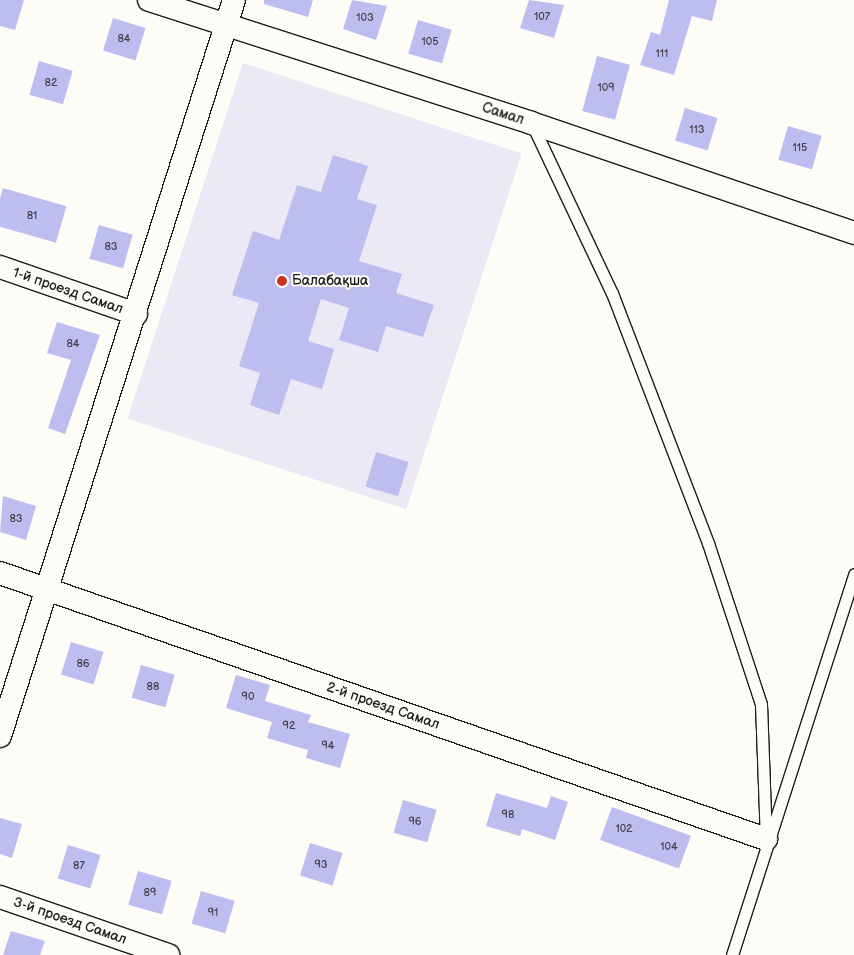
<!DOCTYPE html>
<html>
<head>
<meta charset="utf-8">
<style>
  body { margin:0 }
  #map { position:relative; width:854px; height:955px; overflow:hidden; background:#fdfcf7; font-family:"Balsamiq Sans",sans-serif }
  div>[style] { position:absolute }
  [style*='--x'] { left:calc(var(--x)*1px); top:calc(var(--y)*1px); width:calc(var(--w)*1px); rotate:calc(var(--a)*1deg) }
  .built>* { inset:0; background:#eae9f5; transform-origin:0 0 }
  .building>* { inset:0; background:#bebdef; transform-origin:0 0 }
  .roads { filter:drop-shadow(1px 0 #1c1c1c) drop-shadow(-1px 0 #1c1c1c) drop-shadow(0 1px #1c1c1c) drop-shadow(0 -1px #1c1c1c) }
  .lane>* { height:11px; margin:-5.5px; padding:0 5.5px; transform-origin:5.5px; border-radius:5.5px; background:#fdfcf7 }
  .street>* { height:22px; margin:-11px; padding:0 11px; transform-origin:11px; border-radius:11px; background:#fdfcf7 }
  .dots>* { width:14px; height:14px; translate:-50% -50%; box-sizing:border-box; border:2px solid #fdfcf7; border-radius:50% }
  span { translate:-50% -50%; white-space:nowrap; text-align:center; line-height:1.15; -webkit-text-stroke:4px #fdfcf7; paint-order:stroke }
  .number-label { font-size:11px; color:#444451 }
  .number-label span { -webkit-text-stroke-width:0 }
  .street-label { font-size:14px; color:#1c1c1c }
  .poi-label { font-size:14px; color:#1c1c1c }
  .left { translate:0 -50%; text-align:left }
</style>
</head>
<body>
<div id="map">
  <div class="built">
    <div style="left:243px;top:63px;width:293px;height:374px;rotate:18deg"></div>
  </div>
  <div class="building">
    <div style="clip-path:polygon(0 0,24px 0,15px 30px,0 26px)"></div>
    <div style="clip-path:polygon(264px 0,313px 0,308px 17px,264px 4px)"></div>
    <div style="clip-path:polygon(352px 0,387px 6px,376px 40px,343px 29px)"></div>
    <div style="clip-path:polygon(529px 0,564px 5px,554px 38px,520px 28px)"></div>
    <div style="clip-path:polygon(669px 0,717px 0,712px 21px,692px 16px,674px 75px,640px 65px,651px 32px,660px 35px)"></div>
    <div style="left:113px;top:18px;width:34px;height:34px;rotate:17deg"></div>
    <div style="left:418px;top:20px;width:35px;height:35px;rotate:16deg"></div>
    <div style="left:597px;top:56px;width:34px;height:57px;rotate:15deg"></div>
    <div style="left:39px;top:61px;width:35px;height:35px;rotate:16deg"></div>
    <div style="left:685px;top:108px;width:34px;height:34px;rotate:17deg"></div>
    <div style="left:788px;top:126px;width:35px;height:35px;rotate:16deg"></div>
    <div style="clip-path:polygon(333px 155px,368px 166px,357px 199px,377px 205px,359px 261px,402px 274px,396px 293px,434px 305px,423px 337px,386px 326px,378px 352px,339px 340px,349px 308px,321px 299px,308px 341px,334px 349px,322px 389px,291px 379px,279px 415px,250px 405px,260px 373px,239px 366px,259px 303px,232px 295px,253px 231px,279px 240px,297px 185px,321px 192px)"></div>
    <div style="left:3px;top:188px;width:66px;height:38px;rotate:16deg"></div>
    <div style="left:99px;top:225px;width:35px;height:35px;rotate:16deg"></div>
    <div style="clip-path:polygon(57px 322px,100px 335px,65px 434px,48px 428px,71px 360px,47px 353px)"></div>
    <div style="left:376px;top:452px;width:34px;height:36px;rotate:17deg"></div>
    <div style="clip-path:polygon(3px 496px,36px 506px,26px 540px,0 532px)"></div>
    <div style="left:71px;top:642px;width:34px;height:34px;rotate:17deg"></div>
    <div style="left:141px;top:665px;width:35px;height:34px;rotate:16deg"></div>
    <div style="clip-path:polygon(236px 675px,270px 685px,265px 701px,311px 715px,308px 722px,350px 734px,340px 768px,306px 758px,308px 750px,267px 738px,272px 722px,226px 708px)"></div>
    <div style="clip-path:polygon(496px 793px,547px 808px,551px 796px,568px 802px,555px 840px,522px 829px,520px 836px,486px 826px)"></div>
    <div style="left:403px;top:800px;width:35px;height:34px;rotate:16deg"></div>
    <div style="left:612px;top:807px;width:84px;height:35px;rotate:20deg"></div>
    <div style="clip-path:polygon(0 818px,22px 824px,12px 858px,0 854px)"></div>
    <div style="left:310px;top:843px;width:34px;height:34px;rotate:17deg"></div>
    <div style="left:68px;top:845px;width:34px;height:35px;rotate:17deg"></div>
    <div style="left:138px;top:871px;width:35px;height:35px;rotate:16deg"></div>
    <div style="left:201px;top:891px;width:35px;height:34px;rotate:16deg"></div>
    <div style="clip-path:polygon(11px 931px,45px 941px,40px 955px,3px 955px)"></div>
  </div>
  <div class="roads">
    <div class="lane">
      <div style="--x:532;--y:124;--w:187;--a:64.7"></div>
      <div style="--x:612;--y:293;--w:268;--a:69"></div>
      <div style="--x:708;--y:543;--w:169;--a:71.8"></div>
      <div style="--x:761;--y:704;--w:135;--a:87.9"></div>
      <div style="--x:732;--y:955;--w:400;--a:-72.2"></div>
    </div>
    <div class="street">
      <div style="--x:149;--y:0;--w:401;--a:17.8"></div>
      <div style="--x:531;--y:123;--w:341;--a:18.8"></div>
      <div style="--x:0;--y:267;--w:144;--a:19.1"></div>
      <div style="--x:0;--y:573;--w:811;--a:19.15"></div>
      <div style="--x:0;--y:736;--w:772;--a:-72.36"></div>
      <div style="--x:0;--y:897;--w:178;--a:19"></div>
    </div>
  </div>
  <div class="dots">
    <div style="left:282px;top:281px;background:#c8321e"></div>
  </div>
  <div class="number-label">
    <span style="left:542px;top:17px">107</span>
    <span style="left:365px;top:18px">103</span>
    <span style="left:124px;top:39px">84</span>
    <span style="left:430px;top:42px">105</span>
    <span style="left:662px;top:54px">111</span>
    <span style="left:51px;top:83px">82</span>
    <span style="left:606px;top:88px">109</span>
    <span style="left:697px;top:130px">113</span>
    <span style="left:800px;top:148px">115</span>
    <span style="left:32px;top:216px">81</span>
    <span style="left:111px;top:247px">83</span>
    <span style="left:73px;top:344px">84</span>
    <span style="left:16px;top:519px">83</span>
    <span style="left:83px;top:664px">86</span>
    <span style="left:153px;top:687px">88</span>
    <span style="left:248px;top:697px">90</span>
    <span style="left:289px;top:726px">92</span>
    <span style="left:328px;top:746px">94</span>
    <span style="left:508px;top:815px">98</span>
    <span style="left:415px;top:822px">96</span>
    <span style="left:624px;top:829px">102</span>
    <span style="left:669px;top:847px">104</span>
    <span style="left:321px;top:865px">93</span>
    <span style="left:79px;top:866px">87</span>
    <span style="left:150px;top:893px">89</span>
    <span style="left:213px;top:913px">91</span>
  </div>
  <div class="street-label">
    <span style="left:503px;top:114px;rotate:18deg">Самал</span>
    <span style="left:68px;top:291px;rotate:19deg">1-й проезд Самал</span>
    <span style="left:383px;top:706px;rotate:19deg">2-й проезд Самал</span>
    <span style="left:70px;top:921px;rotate:19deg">3-й проезд Самал</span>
  </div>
  <div class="poi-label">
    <span class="left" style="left:292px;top:281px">Балабақша</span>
  </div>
</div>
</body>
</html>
